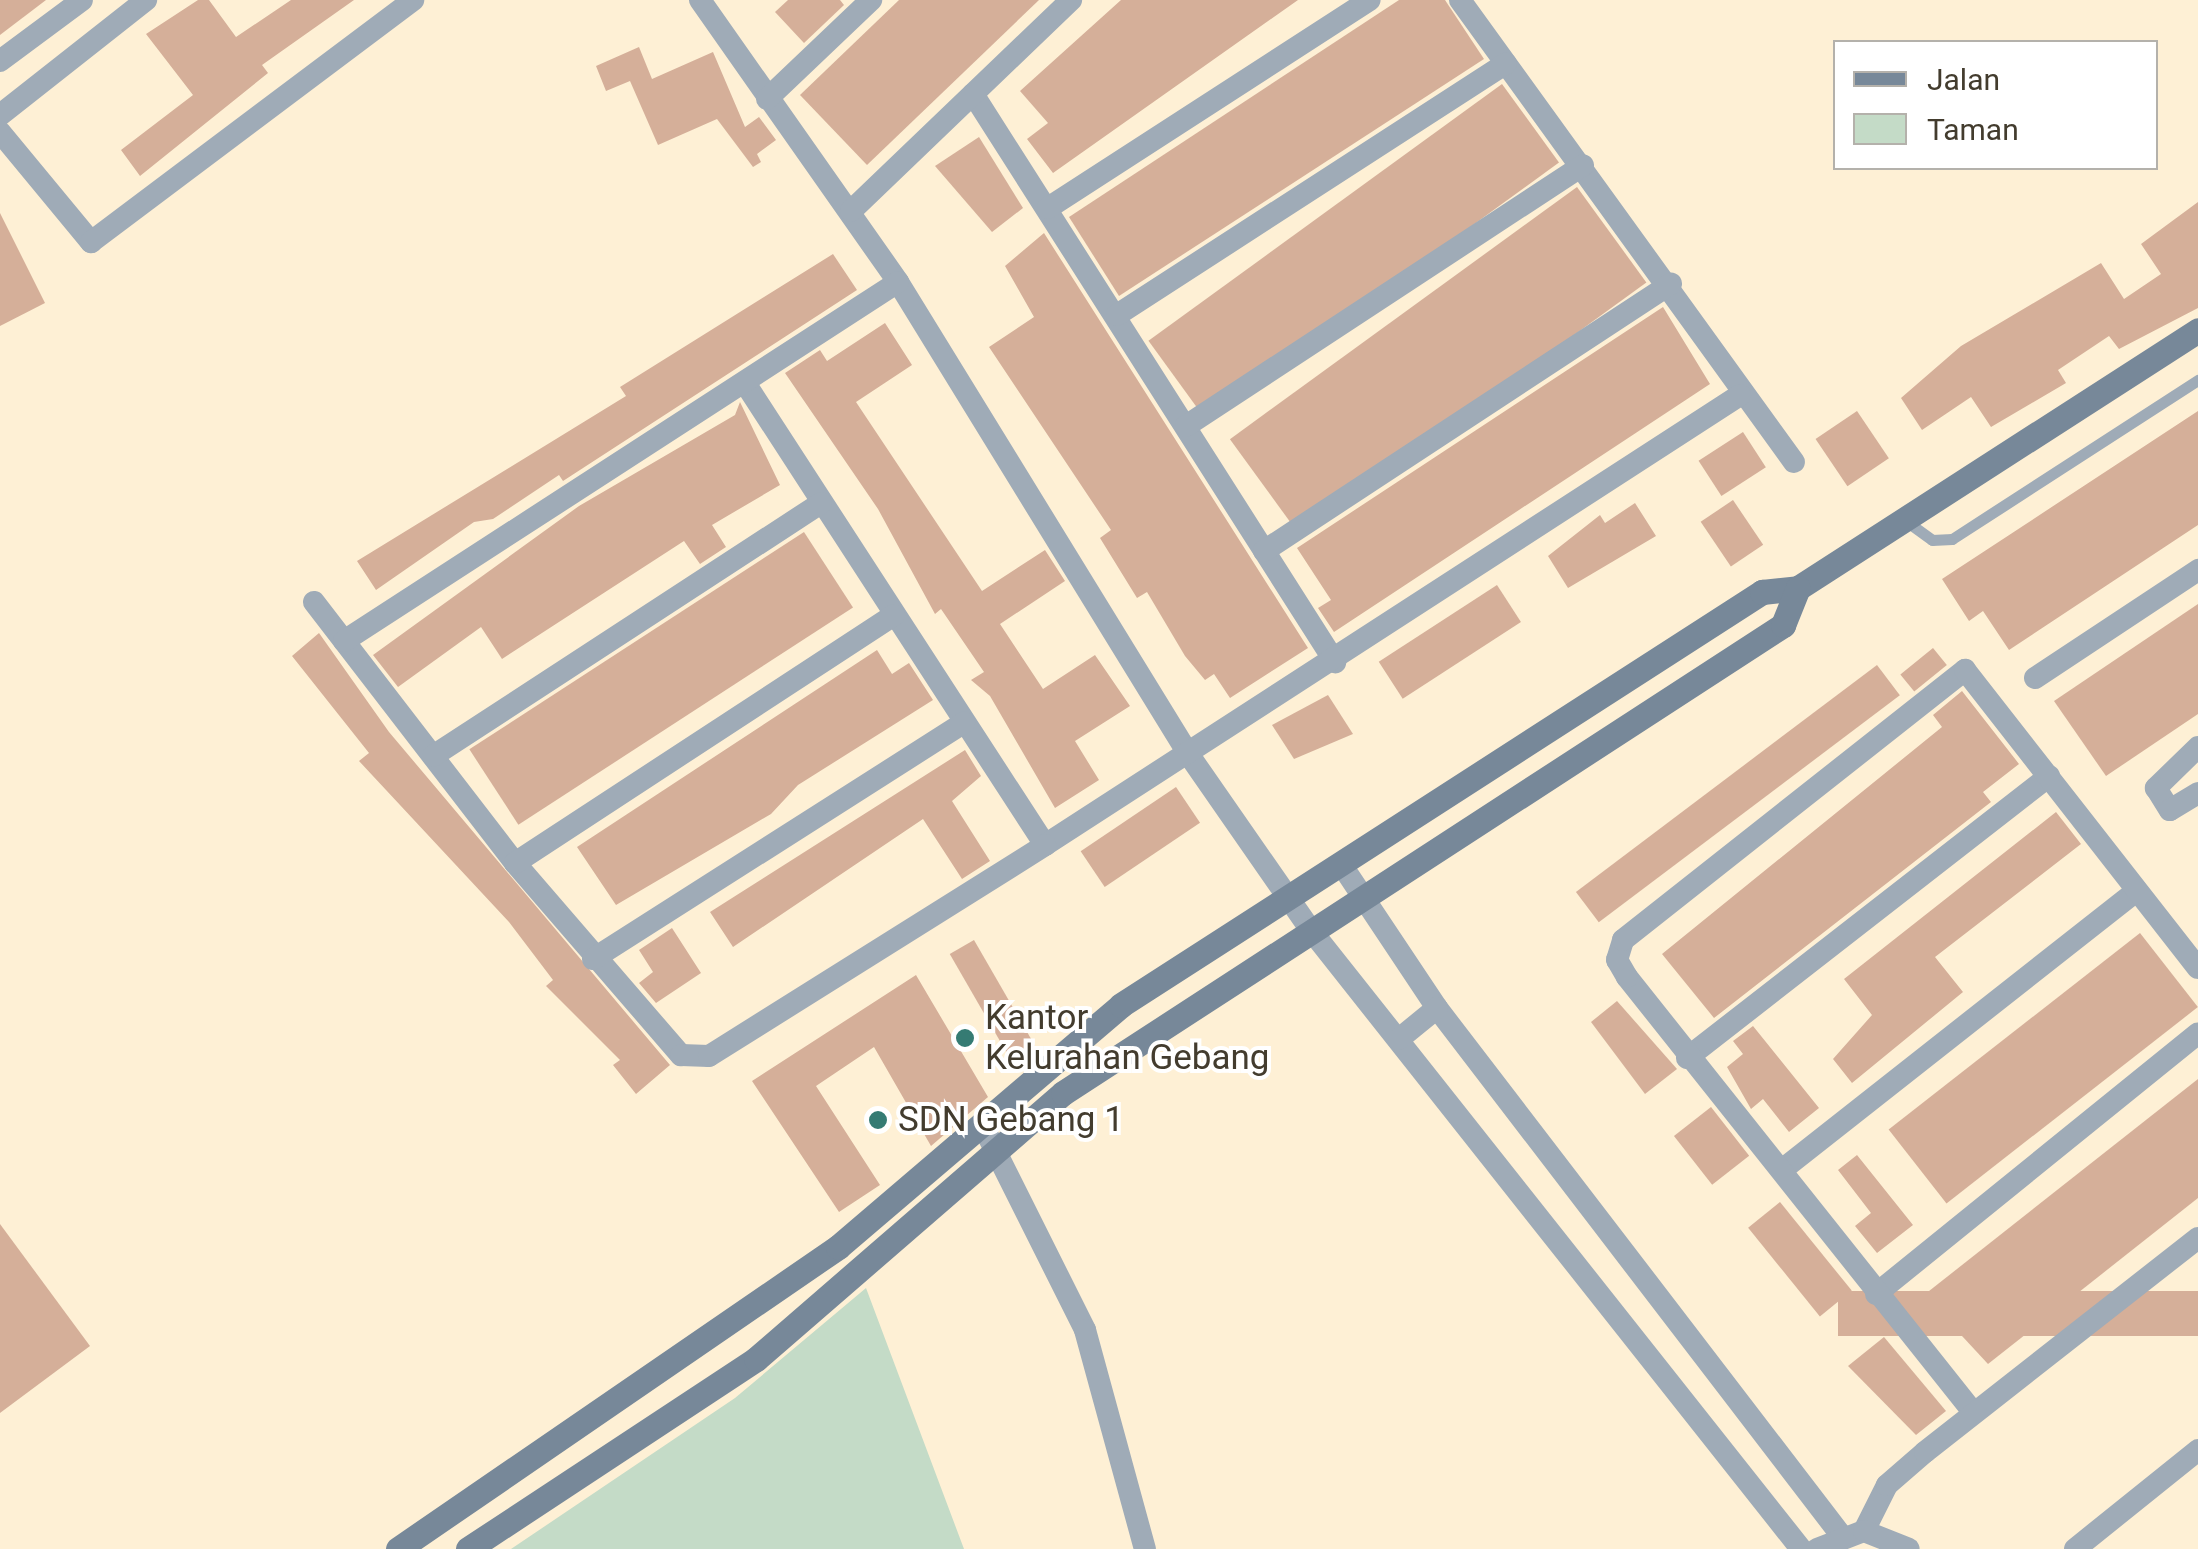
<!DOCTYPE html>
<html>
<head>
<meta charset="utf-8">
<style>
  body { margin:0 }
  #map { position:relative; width:2198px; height:1549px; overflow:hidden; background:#fef0d5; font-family:Roboto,sans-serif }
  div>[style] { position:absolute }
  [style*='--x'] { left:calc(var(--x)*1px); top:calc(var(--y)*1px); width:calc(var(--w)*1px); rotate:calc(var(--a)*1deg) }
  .green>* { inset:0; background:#c4dbc7 }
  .building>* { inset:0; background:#d5af99; transform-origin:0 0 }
  .lane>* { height:11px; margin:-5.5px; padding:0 5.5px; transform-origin:5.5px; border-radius:5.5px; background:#9fabb7 }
  .street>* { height:22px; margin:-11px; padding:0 11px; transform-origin:11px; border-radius:11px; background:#9fabb7 }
  .secondary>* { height:25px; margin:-12.5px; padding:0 12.5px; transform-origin:12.5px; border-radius:12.5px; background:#789 }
  .dots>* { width:28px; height:28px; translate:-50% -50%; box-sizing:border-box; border:5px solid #fff; border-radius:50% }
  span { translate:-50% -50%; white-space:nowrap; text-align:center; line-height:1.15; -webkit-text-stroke:8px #fff; paint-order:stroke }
  .poi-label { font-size:35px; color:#433c2e }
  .left { translate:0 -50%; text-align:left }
  .legend { position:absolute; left:1833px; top:40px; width:325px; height:130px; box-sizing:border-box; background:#fff; border:2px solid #b4b1ab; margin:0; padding:12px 18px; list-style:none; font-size:30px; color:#433c2e }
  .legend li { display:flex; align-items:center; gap:20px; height:50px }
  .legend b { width:50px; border:2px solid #b4b1ab }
</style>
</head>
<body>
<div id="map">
  <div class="green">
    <div style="clip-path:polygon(866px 1288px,964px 1549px,511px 1549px,735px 1398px)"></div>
  </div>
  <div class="building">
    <div style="clip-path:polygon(0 0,46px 0,0 35px)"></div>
    <div style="clip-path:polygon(198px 0,209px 0,236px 37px,291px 0,354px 0,262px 65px,268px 73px,140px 176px,121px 150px,193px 95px,146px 34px)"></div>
    <div style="clip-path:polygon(788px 0,840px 0,844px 5px,804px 43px,775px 12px)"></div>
    <div style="clip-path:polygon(899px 0,1039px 0,867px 165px,800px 95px)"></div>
    <div style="clip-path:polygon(1121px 0,1298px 0,1053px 173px,1027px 139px,1048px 123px,1020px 91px)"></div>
    <div style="clip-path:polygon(1399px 0,1445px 0,1484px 59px,1119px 296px,1069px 217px)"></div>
    <div style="clip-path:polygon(639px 47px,652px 79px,713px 52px,745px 127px,759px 117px,776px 140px,757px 154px,761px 162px,753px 167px,717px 119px,658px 145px,630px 81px,606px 91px,596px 66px)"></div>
    <div style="left:1502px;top:84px;width:97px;height:437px;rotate:54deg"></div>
    <div style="clip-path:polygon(979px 137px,1023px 208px,992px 232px,935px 166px)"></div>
    <div style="left:1577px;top:187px;width:118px;height:429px;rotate:54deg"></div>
    <div style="clip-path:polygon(2198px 202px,2198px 308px,2119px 349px,2109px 336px,2058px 370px,2066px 383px,1991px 427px,1971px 397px,1922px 430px,1901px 398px,1961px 346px,2101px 263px,2124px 299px,2161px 274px,2141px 244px)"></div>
    <div style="clip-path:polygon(0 213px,45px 303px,0 326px)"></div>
    <div style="clip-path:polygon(1044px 233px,1308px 648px,1230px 698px,1214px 674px,1205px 680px,1185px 656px,1147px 592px,1137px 598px,1100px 538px,1111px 530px,989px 347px,1034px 317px,1005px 266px)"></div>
    <div style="clip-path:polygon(833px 254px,857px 290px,563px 481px,559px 475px,493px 519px,474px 522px,376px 590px,357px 561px,626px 396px,620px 387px)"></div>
    <div style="clip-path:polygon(1663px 307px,1710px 384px,1334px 632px,1318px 608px,1331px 600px,1297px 548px)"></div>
    <div style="clip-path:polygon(885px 323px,912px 365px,856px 402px,982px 591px,1045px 550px,1065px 581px,1000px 624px,1043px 689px,1095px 655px,1130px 706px,1075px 741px,1099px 780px,1055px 808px,990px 696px,971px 680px,984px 672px,941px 609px,935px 614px,878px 509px,785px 373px,820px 350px,827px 361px)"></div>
    <div style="clip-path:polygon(740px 402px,780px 485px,712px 525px,726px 547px,700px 564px,684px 541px,502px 659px,481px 627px,398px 687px,373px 655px,579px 506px,735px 415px)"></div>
    <div style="left:1857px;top:411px;width:57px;height:50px;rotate:56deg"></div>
    <div style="clip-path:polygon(2198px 411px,2198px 525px,2009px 650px,1983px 611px,1969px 621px,1942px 579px)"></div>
    <div style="left:1743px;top:432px;width:42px;height:53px;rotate:57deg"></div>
    <div style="left:1733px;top:500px;width:54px;height:39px;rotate:56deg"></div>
    <div style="clip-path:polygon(1635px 503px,1656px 536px,1568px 588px,1548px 556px,1600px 515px,1605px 523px)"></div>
    <div style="left:804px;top:532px;width:90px;height:399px;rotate:57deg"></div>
    <div style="left:1497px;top:585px;width:44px;height:141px;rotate:57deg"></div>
    <div style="clip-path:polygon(2198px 604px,2198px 714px,2106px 776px,2054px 701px)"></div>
    <div style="clip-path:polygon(319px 633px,389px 732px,670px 1065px,636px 1094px,613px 1065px,620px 1060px,546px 986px,553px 980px,509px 922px,359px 761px,369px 753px,292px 656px)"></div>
    <div style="left:1933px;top:648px;width:22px;height:42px;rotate:51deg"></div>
    <div style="clip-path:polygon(877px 650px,892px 674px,909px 663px,933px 700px,798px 785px,771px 814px,616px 905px,577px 847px)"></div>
    <div style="left:1877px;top:665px;width:38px;height:377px;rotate:53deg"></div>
    <div style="clip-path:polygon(1962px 691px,2019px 764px,1983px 792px,1991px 802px,1714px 1018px,1662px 954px,1942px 727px,1933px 715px)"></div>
    <div style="clip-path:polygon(1328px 695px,1353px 734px,1294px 759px,1272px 725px)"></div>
    <div style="clip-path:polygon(965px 750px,981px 776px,952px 801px,990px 861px,962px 879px,923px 819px,733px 947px,710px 912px)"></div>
    <div style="left:1176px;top:787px;width:43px;height:115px;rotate:56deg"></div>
    <div style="clip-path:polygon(2056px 812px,2081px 844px,1935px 957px,1963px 992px,1852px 1083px,1833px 1059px,1872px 1015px,1844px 979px)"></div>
    <div style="clip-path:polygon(672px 928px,701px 973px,656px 1003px,639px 983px,653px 972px,639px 950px)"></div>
    <div style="left:2140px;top:933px;width:94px;height:319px;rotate:52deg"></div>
    <div style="left:974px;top:940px;width:122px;height:28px;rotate:60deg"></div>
    <div style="clip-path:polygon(916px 975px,988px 1097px,931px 1146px,874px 1047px,816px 1086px,880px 1185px,839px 1212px,752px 1081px)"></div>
    <div style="clip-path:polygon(1617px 1001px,1677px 1069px,1645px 1094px,1591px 1022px)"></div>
    <div style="clip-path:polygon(1753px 1026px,1819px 1108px,1789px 1132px,1763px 1099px,1751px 1109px,1727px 1067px,1743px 1054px,1733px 1041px)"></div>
    <div style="clip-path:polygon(2198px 1079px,2198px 1198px,1988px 1364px,1924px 1295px)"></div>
    <div style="left:1711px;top:1107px;width:62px;height:47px;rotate:52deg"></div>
    <div style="clip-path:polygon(1857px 1155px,1913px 1225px,1877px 1253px,1855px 1226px,1871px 1213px,1838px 1170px)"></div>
    <div style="left:1780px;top:1202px;width:114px;height:41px;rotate:51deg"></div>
    <div style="clip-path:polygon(0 1224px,90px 1346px,0 1413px)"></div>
    <div style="left:2198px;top:1291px;width:45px;height:360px;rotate:90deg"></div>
    <div style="clip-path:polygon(1884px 1337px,1946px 1411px,1916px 1435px,1848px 1366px)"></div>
  </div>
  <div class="lane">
    <div style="--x:1906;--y:521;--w:32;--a:36"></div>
    <div style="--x:1932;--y:540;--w:20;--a:-3"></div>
    <div style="--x:1952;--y:539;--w:293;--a:-32.9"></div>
  </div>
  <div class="street">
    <div style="--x:700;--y:0;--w:345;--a:54.9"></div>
    <div style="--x:898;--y:282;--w:555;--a:58.4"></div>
    <div style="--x:1189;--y:755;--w:212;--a:55.2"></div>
    <div style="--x:1310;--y:929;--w:791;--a:51.62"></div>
    <div style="--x:1460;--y:0;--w:570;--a:54.14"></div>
    <div style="--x:0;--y:61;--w:102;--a:-36.6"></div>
    <div style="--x:973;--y:94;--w:674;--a:57.49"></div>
    <div style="--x:767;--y:99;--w:144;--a:-43.6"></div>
    <div style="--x:0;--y:115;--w:186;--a:-38.2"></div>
    <div style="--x:0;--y:132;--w:143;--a:50.4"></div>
    <div style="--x:91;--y:242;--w:403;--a:-36.9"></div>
    <div style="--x:1048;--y:208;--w:383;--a:-32.9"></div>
    <div style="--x:851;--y:211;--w:305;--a:-43.8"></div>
    <div style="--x:1117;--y:315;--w:463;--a:-32.9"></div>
    <div style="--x:745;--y:383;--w:551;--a:57"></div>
    <div style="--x:1045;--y:845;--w:828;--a:-32.92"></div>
    <div style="--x:1186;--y:426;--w:475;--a:-33.3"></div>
    <div style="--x:1264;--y:551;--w:487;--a:-33.3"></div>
    <div style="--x:314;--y:602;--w:329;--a:52.4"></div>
    <div style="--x:515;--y:863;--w:254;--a:49.2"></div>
    <div style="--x:681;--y:1055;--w:28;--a:2"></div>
    <div style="--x:709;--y:1056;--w:397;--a:-32.1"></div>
    <div style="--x:344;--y:641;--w:660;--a:-32.94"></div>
    <div style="--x:2035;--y:678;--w:196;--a:-33.5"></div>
    <div style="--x:2198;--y:747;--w:59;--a:135.7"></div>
    <div style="--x:2156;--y:788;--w:26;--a:58"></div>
    <div style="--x:2170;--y:810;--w:33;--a:-31"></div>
    <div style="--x:433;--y:756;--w:463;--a:-33.1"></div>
    <div style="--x:515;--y:863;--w:453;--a:-33.2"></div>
    <div style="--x:1343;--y:867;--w:169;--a:56.3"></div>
    <div style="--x:1437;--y:1008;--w:664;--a:52.53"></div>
    <div style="--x:593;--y:959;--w:440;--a:-32.5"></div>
    <div style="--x:1399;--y:1039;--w:49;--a:-39.2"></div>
    <div style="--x:1687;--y:1058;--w:459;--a:-37.9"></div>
    <div style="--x:983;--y:1126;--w:228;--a:63.4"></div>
    <div style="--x:1085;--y:1330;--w:227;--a:74.7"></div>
    <div style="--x:1783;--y:1169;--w:449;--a:-38.2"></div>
    <div style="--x:1876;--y:1294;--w:414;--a:-39"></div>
    <div style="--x:1973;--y:1412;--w:556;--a:-128.5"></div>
    <div style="--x:1627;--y:977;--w:20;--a:-120"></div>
    <div style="--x:1617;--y:960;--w:21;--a:-73"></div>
    <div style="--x:1623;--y:940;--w:436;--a:-38.3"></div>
    <div style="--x:1965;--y:670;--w:378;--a:52"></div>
    <div style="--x:1864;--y:1531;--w:51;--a:-63.4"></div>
    <div style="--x:1887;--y:1485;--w:50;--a:-41"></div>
    <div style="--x:1925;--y:1452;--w:347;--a:-38.1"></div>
    <div style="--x:1817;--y:1549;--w:50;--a:-21"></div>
    <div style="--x:1864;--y:1531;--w:48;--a:21.8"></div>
    <div style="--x:2075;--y:1549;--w:158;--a:-38.8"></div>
  </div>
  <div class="secondary">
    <div style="--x:398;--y:1549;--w:534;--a:-34.46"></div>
    <div style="--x:838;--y:1247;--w:372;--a:-40.5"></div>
    <div style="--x:1121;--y:1005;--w:763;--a:-32.79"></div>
    <div style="--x:1762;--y:592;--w:36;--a:-6"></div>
    <div style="--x:1798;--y:588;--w:476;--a:-32.8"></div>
    <div style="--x:468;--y:1549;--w:345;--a:-33.4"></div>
    <div style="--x:756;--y:1359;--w:406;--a:-40.9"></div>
    <div style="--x:1063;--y:1093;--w:859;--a:-33.02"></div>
    <div style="--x:1783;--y:625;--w:40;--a:-68"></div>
  </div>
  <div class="dots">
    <div style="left:965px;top:1038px;background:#357b73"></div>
    <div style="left:878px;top:1120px;background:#357b73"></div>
  </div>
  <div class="poi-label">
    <span class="left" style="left:985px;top:1038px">Kantor<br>Kelurahan Gebang</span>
    <span class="left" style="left:898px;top:1120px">SDN Gebang 1</span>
  </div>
  <ul class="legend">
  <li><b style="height:12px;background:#789"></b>Jalan</li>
  <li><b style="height:28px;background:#c4dbc7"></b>Taman</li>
  </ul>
</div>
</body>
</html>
